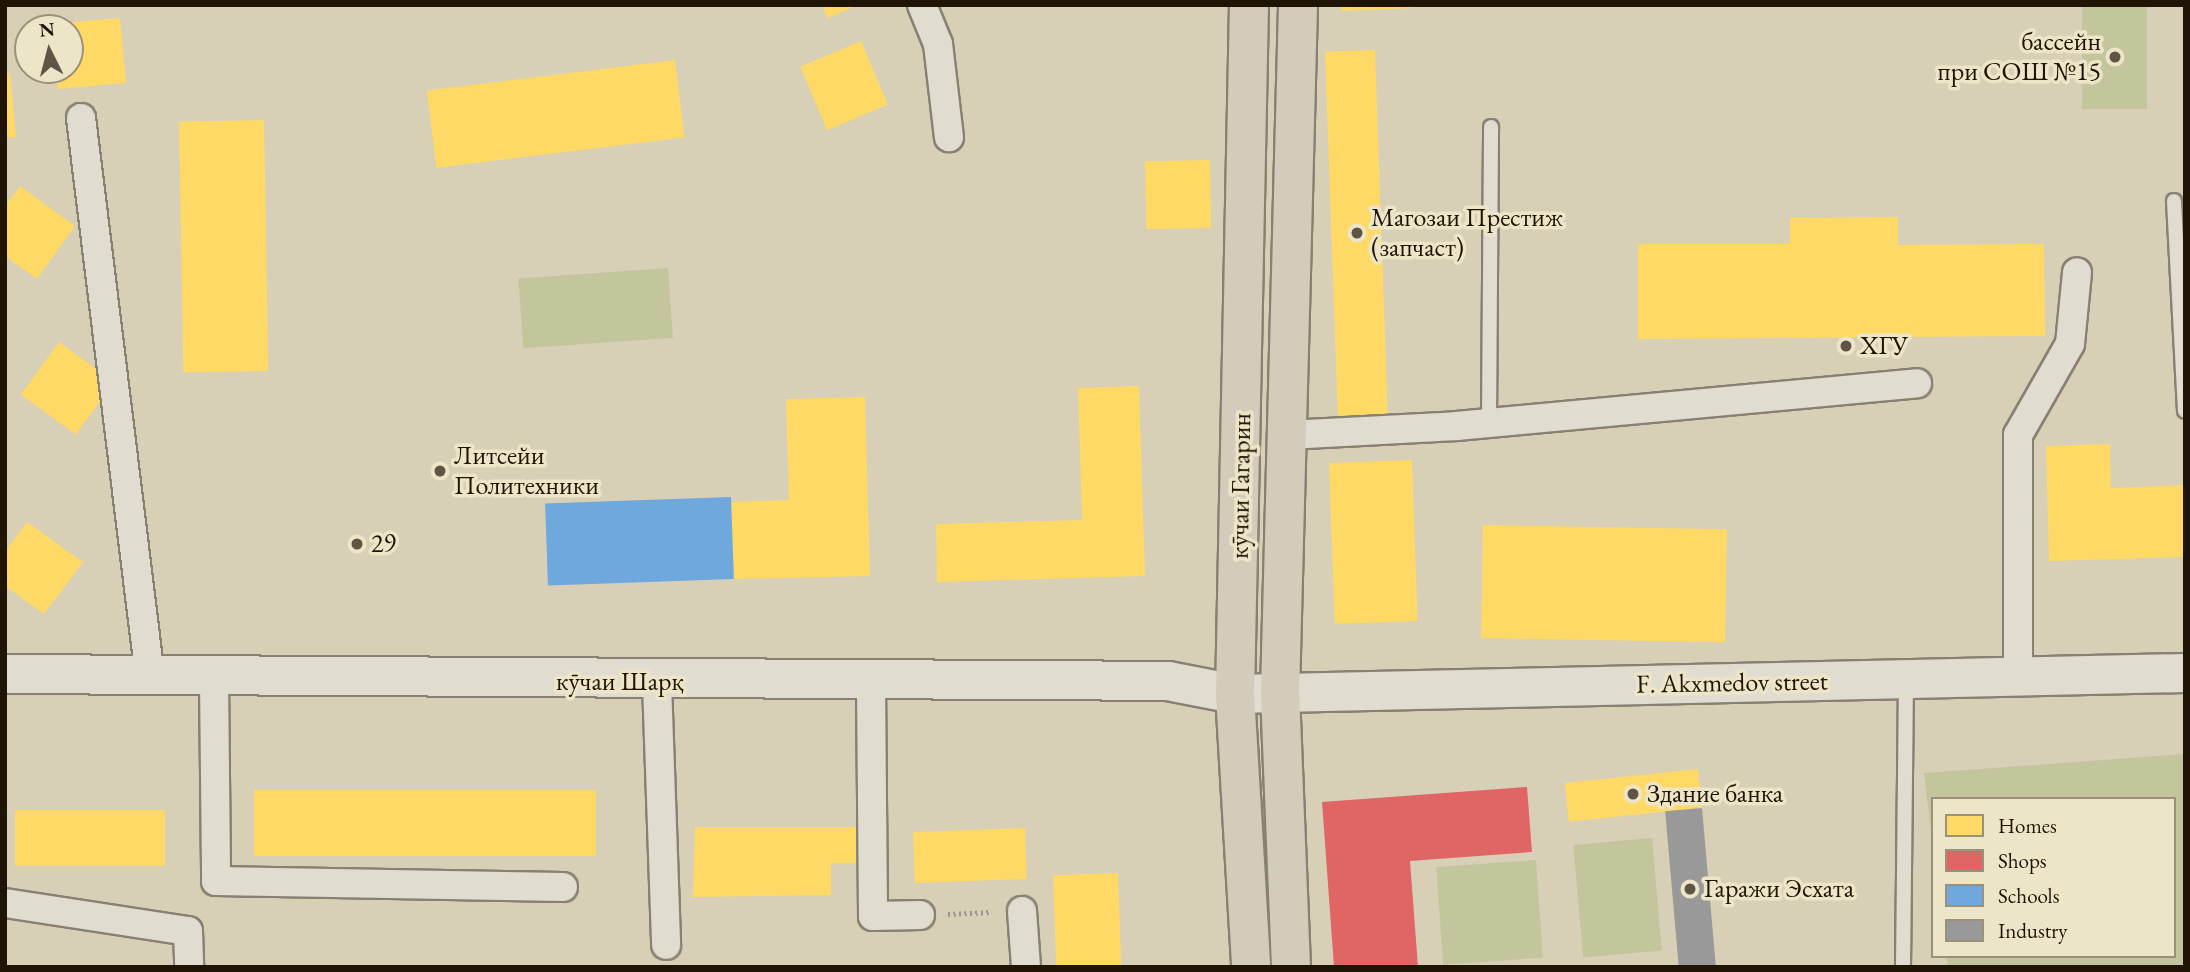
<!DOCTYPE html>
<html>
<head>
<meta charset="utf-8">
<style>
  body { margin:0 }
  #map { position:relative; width:2190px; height:972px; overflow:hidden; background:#d7cfb6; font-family:"EB Garamond",serif }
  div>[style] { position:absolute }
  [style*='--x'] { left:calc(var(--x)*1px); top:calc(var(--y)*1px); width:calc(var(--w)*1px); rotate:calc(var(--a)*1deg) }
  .green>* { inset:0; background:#c3c69d; transform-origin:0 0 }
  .homes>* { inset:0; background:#ffd966; transform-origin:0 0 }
  .shops>* { inset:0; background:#e06666 }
  .schools>* { inset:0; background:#6fa8dc; transform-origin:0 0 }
  .industry>* { inset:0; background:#999; transform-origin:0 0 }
  .path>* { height:4.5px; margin-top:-2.25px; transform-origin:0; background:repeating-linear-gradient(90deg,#9b978c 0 2px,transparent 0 5.5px) }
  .roads { filter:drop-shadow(2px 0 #878172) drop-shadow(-2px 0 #878172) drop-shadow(0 2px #878172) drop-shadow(0 -2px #878172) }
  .lane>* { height:14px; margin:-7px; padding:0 7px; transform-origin:7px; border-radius:7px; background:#e0dccf }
  .street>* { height:28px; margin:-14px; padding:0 14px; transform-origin:14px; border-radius:14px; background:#e0dccf }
  .secondary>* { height:38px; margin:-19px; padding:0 19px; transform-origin:19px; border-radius:19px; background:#e0dccf }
  .highway>* { height:38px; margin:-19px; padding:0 19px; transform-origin:19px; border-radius:19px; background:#d4ccbb }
  .dots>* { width:19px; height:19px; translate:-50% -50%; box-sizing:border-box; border:4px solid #ede5c7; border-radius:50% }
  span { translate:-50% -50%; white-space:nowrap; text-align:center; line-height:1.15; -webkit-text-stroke:7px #ede5c7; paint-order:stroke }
  .poi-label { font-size:26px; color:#201406 }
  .right { translate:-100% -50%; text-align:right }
  .left { translate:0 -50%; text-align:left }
  .street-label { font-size:26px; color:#201406 }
  .frame { position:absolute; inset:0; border:7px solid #201406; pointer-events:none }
  .legend { position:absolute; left:1931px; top:797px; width:245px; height:161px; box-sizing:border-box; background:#ede5c7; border:2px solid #9b917a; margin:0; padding:9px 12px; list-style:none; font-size:21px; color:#201406 }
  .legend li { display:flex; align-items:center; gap:14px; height:35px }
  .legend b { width:35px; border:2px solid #9b917a }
  .north { position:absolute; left:14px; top:14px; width:70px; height:70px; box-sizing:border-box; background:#ede5c7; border:2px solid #9b917a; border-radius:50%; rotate:354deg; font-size:19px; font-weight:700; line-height:28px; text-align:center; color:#201406 }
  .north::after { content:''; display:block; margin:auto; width:24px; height:32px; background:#605544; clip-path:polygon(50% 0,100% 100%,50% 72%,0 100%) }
</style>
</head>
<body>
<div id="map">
  <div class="green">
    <div style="left:2082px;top:5px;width:65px;height:104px"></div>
    <div style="left:668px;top:268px;width:70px;height:150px;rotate:86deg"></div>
    <div style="clip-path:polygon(2185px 754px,2185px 967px,1948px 967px,1946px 956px,2174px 956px,2174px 799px,1933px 799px,1933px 847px,1924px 773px)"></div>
    <div style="left:1652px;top:838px;width:113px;height:79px;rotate:85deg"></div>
    <div style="left:1536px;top:860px;width:98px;height:100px;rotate:86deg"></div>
  </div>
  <div class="homes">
    <div style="clip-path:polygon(822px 5px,858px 5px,828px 18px)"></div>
    <div style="clip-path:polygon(1341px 5px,1414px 5px,1414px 8px,1341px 11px)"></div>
    <div style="clip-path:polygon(120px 18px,126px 83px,58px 89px,56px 70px,70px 70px,70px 28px,52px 24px)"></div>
    <div style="left:861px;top:41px;width:69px;height:66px;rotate:67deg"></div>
    <div style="left:1375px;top:50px;width:364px;height:50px;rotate:88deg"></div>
    <div style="left:675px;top:60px;width:78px;height:250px;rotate:83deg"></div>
    <div style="clip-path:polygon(5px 73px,10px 73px,16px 137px,5px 138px)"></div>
    <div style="left:264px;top:120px;width:251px;height:85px;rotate:89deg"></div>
    <div style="left:1210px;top:160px;width:68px;height:65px;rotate:89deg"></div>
    <div style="clip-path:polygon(20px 186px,75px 226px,37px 279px,5px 256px,5px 206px)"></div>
    <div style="clip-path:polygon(1898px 217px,1898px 245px,2044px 244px,2045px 336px,1638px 339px,1638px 244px,1790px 244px,1790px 218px)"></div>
    <div style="left:59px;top:342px;width:68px;height:65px;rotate:36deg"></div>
    <div style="clip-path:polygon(1139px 386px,1145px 576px,937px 582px,936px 524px,1082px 520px,1078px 388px)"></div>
    <div style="clip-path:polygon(865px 397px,870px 576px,734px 579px,731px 502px,789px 500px,786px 399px)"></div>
    <div style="clip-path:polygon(2110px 444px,2111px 488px,2185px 485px,2185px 557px,2049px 561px,2046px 446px)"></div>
    <div style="left:1412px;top:460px;width:161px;height:83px;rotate:88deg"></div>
    <div style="clip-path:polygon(27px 522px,83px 562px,44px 614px,5px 586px,5px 552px)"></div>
    <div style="left:1483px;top:525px;width:244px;height:113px;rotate:1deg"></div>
    <div style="left:1698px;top:769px;width:39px;height:134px;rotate:84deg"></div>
    <div style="left:254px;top:790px;width:342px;height:66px"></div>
    <div style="left:15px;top:810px;width:150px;height:56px"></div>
    <div style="clip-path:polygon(695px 827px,857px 827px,858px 863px,831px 863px,831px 895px,693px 897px)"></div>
    <div style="left:1025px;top:828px;width:51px;height:112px;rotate:88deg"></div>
    <div style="left:1118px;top:873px;width:94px;height:65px;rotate:88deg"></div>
  </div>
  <div class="shops">
    <div style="clip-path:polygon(1527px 787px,1532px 852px,1410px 861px,1418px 967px,1334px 967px,1322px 802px)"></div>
  </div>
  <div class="schools">
    <div style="left:731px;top:497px;width:82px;height:186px;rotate:88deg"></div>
  </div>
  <div class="industry">
    <div style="left:1702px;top:808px;width:160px;height:37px;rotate:85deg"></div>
  </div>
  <div class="path">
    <div style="--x:948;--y:914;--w:44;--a:-2.6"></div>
  </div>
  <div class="roads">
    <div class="lane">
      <div style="--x:2174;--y:201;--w:210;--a:87"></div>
      <div style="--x:1489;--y:423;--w:296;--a:-89.6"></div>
      <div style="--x:1903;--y:967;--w:286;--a:-89.4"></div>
    </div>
    <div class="street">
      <div style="--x:922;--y:5;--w:42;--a:67.7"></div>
      <div style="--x:938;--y:44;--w:94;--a:83.3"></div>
      <div style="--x:81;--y:118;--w:563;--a:82.96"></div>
      <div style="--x:1287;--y:435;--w:170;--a:-3"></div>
      <div style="--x:1457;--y:426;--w:462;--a:-5.3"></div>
      <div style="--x:2018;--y:678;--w:243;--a:-90"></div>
      <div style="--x:2018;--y:435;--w:105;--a:-60.3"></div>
      <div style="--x:2070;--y:344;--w:72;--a:-84.4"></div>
      <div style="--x:214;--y:679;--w:202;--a:89.4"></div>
      <div style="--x:216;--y:881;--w:347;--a:1"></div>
      <div style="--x:657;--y:683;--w:262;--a:88"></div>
      <div style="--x:871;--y:683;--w:233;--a:89.5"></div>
      <div style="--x:873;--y:916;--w:47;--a:-1.2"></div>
      <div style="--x:5;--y:903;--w:185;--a:8.7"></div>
      <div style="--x:188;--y:931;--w:36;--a:88"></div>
      <div style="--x:1022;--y:911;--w:56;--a:85.9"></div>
    </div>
    <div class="secondary">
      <div style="--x:5;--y:674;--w:1163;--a:0.34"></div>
      <div style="--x:1168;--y:681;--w:68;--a:11"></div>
      <div style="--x:1235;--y:694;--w:950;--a:-1.27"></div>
    </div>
    <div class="highway">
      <div style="--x:1249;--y:5;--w:689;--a:91.16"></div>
      <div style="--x:1235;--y:694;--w:273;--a:86.6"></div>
      <div style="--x:1291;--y:967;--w:274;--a:-92.3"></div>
      <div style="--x:1280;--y:693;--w:688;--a:-88.5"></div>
    </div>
  </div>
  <div class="dots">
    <div style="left:2115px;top:57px;background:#605544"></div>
    <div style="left:1357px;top:233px;background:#605544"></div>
    <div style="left:1846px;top:346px;background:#605544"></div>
    <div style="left:440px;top:471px;background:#605544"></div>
    <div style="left:357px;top:544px;background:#605544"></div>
    <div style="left:1633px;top:794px;background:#605544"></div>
    <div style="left:1690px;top:889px;background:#605544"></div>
  </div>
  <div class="poi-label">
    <span class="right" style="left:2101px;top:57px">бассейн<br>при СОШ №15</span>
    <span class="left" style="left:1371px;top:233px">Магозаи Престиж<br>(запчаст)</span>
    <span class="left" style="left:1860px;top:346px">ХГУ</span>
    <span class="left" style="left:454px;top:471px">Литсейи<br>Политехники</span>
    <span class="left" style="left:371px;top:544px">29</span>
    <span class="left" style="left:1647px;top:794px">Здание банка</span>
    <span class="left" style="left:1704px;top:889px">Гаражи Эсхата</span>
  </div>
  <div class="street-label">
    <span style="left:1241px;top:486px;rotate:-89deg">кӯчаи Гагарин</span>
    <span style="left:620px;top:682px">кӯчаи Шарқ</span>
    <span style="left:1732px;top:683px;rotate:-1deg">F. Akxmedov street</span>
  </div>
  <div class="frame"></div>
  <ul class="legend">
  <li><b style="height:19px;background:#ffd966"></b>Homes</li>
  <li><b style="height:19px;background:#e06666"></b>Shops</li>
  <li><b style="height:19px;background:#6fa8dc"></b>Schools</li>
  <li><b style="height:19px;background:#999"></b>Industry</li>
  </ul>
  <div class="north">N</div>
</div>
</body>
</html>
